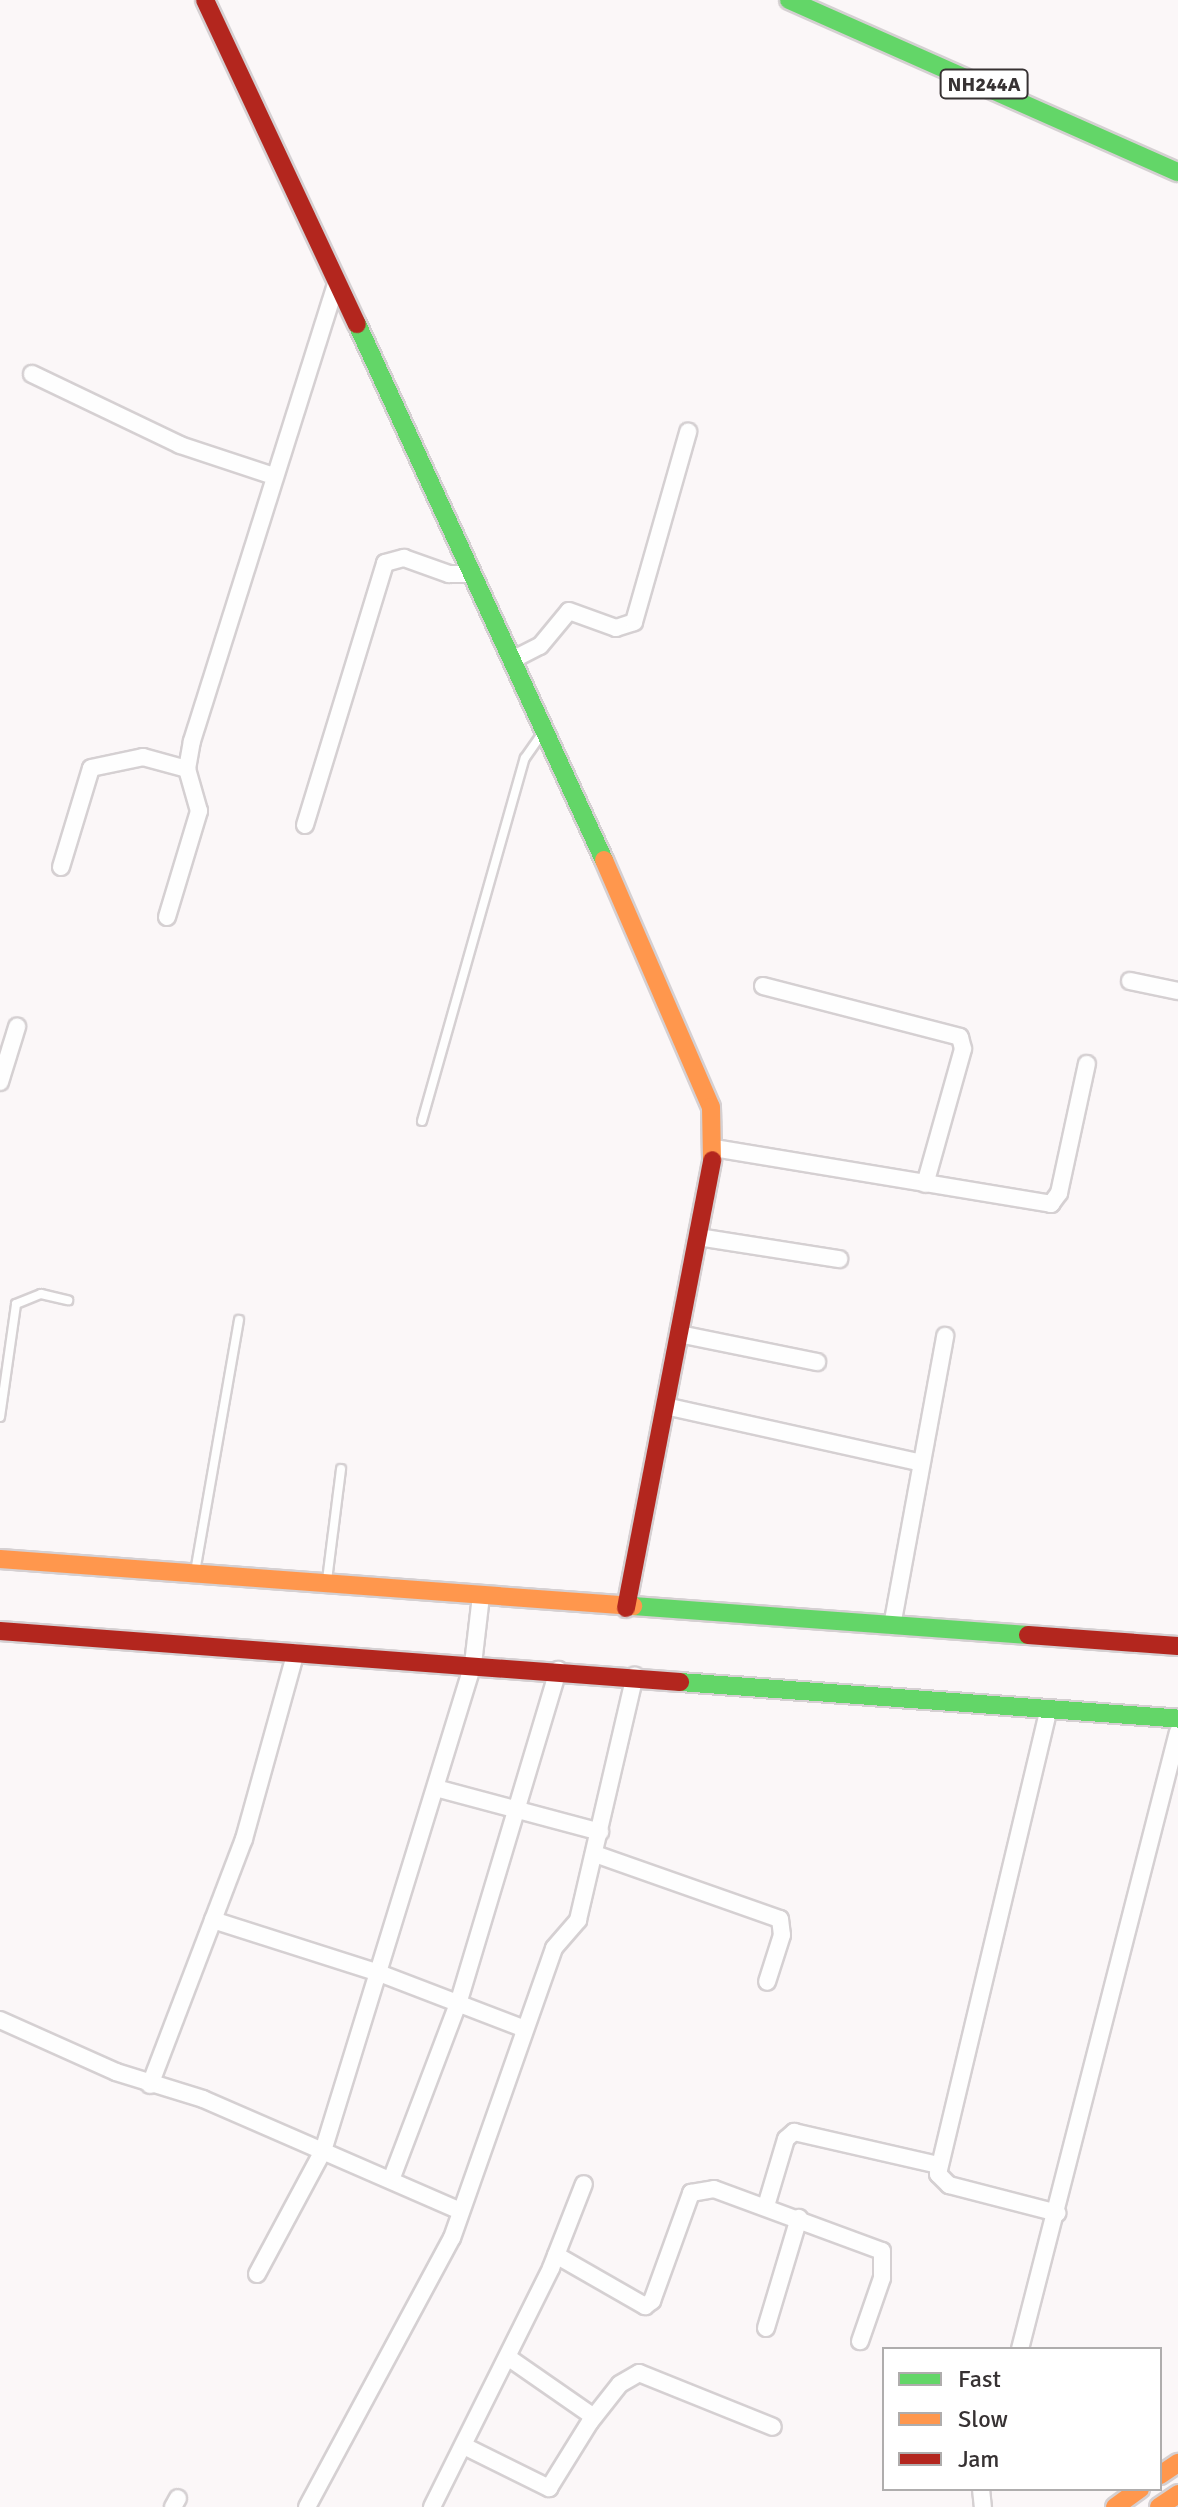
<!DOCTYPE html>
<html>
<head>
<meta charset="utf-8">
<style>
  body { margin:0 }
  #map { position:relative; width:1178px; height:2507px; overflow:hidden; background:#fbf7f8; font-family:Signika,sans-serif }
  div>[style] { position:absolute }
  [style*='--x'] { left:calc(var(--x)*1px); top:calc(var(--y)*1px); width:calc(var(--w)*1px); rotate:calc(var(--a)*1deg) }
  .roads { filter:drop-shadow(2px 0 #d5d0d2) drop-shadow(-2px 0 #d5d0d2) drop-shadow(0 2px #d5d0d2) drop-shadow(0 -2px #d5d0d2) }
  .lane>* { height:8px; margin:-4px; padding:0 4px; transform-origin:4px; border-radius:4px; background:#fefefe }
  .street>* { height:16px; margin:-8px; padding:0 8px; transform-origin:8px; border-radius:8px; background:#fefefe }
  .fast>* { height:18px; margin:-9px; padding:0 9px; transform-origin:9px; border-radius:9px; background:#63d668 }
  .slow>* { height:18px; margin:-9px; padding:0 9px; transform-origin:9px; border-radius:9px; background:#ff974d }
  .jam>* { height:18px; margin:-9px; padding:0 9px; transform-origin:9px; border-radius:9px; background:#b3261e }
  span { translate:-50% -50%; white-space:nowrap; text-align:center; line-height:1.15; -webkit-text-stroke:8px #fff; paint-order:stroke }
  .shield-label span { padding:2px 6px; background:#fff; border:2px solid; border-radius:6px; -webkit-text-stroke-width:0 }
  .shield-label { font-size:20px; color:#373233; font-weight:700 }
  .legend { position:absolute; left:882px; top:2347px; width:280px; height:144px; box-sizing:border-box; background:#fff; border:2px solid #afadad; margin:0; padding:10px 14px; list-style:none; font-size:24px; color:#373233 }
  .legend li { display:flex; align-items:center; gap:16px; height:40px }
  .legend b { width:40px; border:2px solid #afadad }
</style>
</head>
<body>
<div id="map">
  <div class="roads">
    <div class="lane">
      <div style="--x:422;--y:1121;--w:377;--a:-74.2"></div>
      <div style="--x:525;--y:758;--w:29;--a:-55"></div>
      <div style="--x:0;--y:1417;--w:114;--a:-81.9"></div>
      <div style="--x:16;--y:1304;--w:27;--a:-22"></div>
      <div style="--x:41;--y:1294;--w:28;--a:13"></div>
      <div style="--x:195;--y:1572;--w:256;--a:-80.1"></div>
      <div style="--x:327;--y:1580;--w:112;--a:-82.8"></div>
    </div>
    <div class="street">
      <div style="--x:32;--y:374;--w:164;--a:25.6"></div>
      <div style="--x:180;--y:445;--w:99;--a:18.3"></div>
      <div style="--x:512;--y:660;--w:31;--a:-27"></div>
      <div style="--x:540;--y:646;--w:45;--a:-50.4"></div>
      <div style="--x:569;--y:611;--w:50;--a:19.9"></div>
      <div style="--x:616;--y:628;--w:19;--a:-18"></div>
      <div style="--x:634;--y:622;--w:198;--a:-74.1"></div>
      <div style="--x:305;--y:825;--w:274;--a:-73"></div>
      <div style="--x:385;--y:563;--w:20;--a:-15"></div>
      <div style="--x:404;--y:558;--w:48;--a:19.6"></div>
      <div style="--x:449;--y:574;--w:22;--a:0"></div>
      <div style="--x:61;--y:867;--w:103;--a:-73.1"></div>
      <div style="--x:91;--y:768;--w:53;--a:-11.9"></div>
      <div style="--x:143;--y:757;--w:46;--a:15.3"></div>
      <div style="--x:167;--y:917;--w:111;--a:-73.2"></div>
      <div style="--x:199;--y:811;--w:44;--a:-105.9"></div>
      <div style="--x:187;--y:769;--w:28;--a:-80"></div>
      <div style="--x:192;--y:741;--w:482;--a:-72.5"></div>
      <div style="--x:1130;--y:981;--w:49;--a:11.8"></div>
      <div style="--x:763;--y:986;--w:203;--a:14.5"></div>
      <div style="--x:960;--y:1037;--w:12;--a:76"></div>
      <div style="--x:963;--y:1049;--w:140;--a:105.7"></div>
      <div style="--x:0;--y:1082;--w:58;--a:-72.8"></div>
      <div style="--x:714;--y:1148;--w:342;--a:9.4"></div>
      <div style="--x:1051;--y:1204;--w:14;--a:-54"></div>
      <div style="--x:1059;--y:1193;--w:132;--a:-77.8"></div>
      <div style="--x:698;--y:1237;--w:143;--a:8.9"></div>
      <div style="--x:679;--y:1334;--w:141;--a:11.5"></div>
      <div style="--x:665;--y:1406;--w:259;--a:12.5"></div>
      <div style="--x:892;--y:1626;--w:295;--a:-79.6"></div>
      <div style="--x:1049;--y:1708;--w:479;--a:103.4"></div>
      <div style="--x:938;--y:2174;--w:16;--a:45"></div>
      <div style="--x:949;--y:2185;--w:112;--a:14.5"></div>
      <div style="--x:436;--y:1788;--w:170;--a:15"></div>
      <div style="--x:595;--y:1854;--w:196;--a:19.4"></div>
      <div style="--x:780;--y:1919;--w:16;--a:83"></div>
      <div style="--x:782;--y:1935;--w:49;--a:107.7"></div>
      <div style="--x:213;--y:1920;--w:174;--a:17.7"></div>
      <div style="--x:379;--y:1973;--w:156;--a:21"></div>
      <div style="--x:0;--y:2020;--w:127;--a:24.1"></div>
      <div style="--x:116;--y:2072;--w:91;--a:17.2"></div>
      <div style="--x:203;--y:2099;--w:281;--a:23.5"></div>
      <div style="--x:150;--y:2085;--w:263;--a:-69.1"></div>
      <div style="--x:244;--y:1839;--w:194;--a:-74.5"></div>
      <div style="--x:391;--y:2180;--w:188;--a:-69.2"></div>
      <div style="--x:458;--y:2004;--w:349;--a:-73.3"></div>
      <div style="--x:766;--y:2206;--w:70;--a:-73.4"></div>
      <div style="--x:786;--y:2139;--w:11;--a:-41"></div>
      <div style="--x:794;--y:2132;--w:148;--a:12.9"></div>
      <div style="--x:556;--y:2255;--w:103;--a:29.8"></div>
      <div style="--x:645;--y:2306;--w:9;--a:-36"></div>
      <div style="--x:652;--y:2301;--w:115;--a:-70.1"></div>
      <div style="--x:691;--y:2193;--w:23;--a:-10"></div>
      <div style="--x:714;--y:2189;--w:179;--a:20.3"></div>
      <div style="--x:882;--y:2251;--w:27;--a:90"></div>
      <div style="--x:882;--y:2278;--w:67;--a:109.2"></div>
      <div style="--x:257;--y:2274;--w:140;--a:-61.8"></div>
      <div style="--x:323;--y:2151;--w:510;--a:-72.88"></div>
      <div style="--x:473;--y:1664;--w:68;--a:-83.3"></div>
      <div style="--x:766;--y:2328;--w:115;--a:-73.3"></div>
      <div style="--x:1020;--y:2349;--w:637;--a:-75.64"></div>
      <div style="--x:509;--y:2358;--w:103;--a:34.8"></div>
      <div style="--x:466;--y:2447;--w:93;--a:26.3"></div>
      <div style="--x:549;--y:2488;--w:78;--a:-58.2"></div>
      <div style="--x:590;--y:2422;--w:48;--a:-51.7"></div>
      <div style="--x:620;--y:2384;--w:22;--a:-30"></div>
      <div style="--x:639;--y:2373;--w:144;--a:21.9"></div>
      <div style="--x:981;--y:2489;--w:18;--a:84"></div>
      <div style="--x:173;--y:2507;--w:10;--a:-61"></div>
      <div style="--x:307;--y:2507;--w:306;--a:-61.7"></div>
      <div style="--x:452;--y:2238;--w:307;--a:-70.6"></div>
      <div style="--x:554;--y:1948;--w:37;--a:-49"></div>
      <div style="--x:578;--y:1920;--w:251;--a:-76.9"></div>
      <div style="--x:432;--y:2507;--w:267;--a:-63.5"></div>
      <div style="--x:551;--y:2268;--w:90;--a:-68.6"></div>
    </div>
    <div class="fast">
      <div style="--x:789;--y:0;--w:425;--a:23.9"></div>
      <div style="--x:357;--y:324;--w:590;--a:65.26"></div>
      <div style="--x:633;--y:1606;--w:396;--a:4.2"></div>
      <div style="--x:680;--y:1682;--w:499;--a:4.2"></div>
    </div>
    <div class="slow">
      <div style="--x:604;--y:860;--w:269;--a:66.6"></div>
      <div style="--x:711;--y:1107;--w:53;--a:88.9"></div>
      <div style="--x:0;--y:1559;--w:635;--a:4.25"></div>
      <div style="--x:1160;--y:2475;--w:22;--a:-34"></div>
      <div style="--x:1115;--y:2507;--w:31;--a:-36"></div>
      <div style="--x:1159;--y:2507;--w:23;--a:-34"></div>
    </div>
    <div class="jam">
      <div style="--x:205;--y:0;--w:358;--a:64.9"></div>
      <div style="--x:626;--y:1608;--w:456;--a:-79.1"></div>
      <div style="--x:0;--y:1631;--w:682;--a:4.29"></div>
      <div style="--x:1028;--y:1635;--w:150;--a:4.2"></div>
    </div>
  </div>
  <div class="shield-label">
    <span style="left:984px;top:84px">NH244A</span>
  </div>
  <ul class="legend">
  <li><b style="height:10px;background:#63d668"></b>Fast</li>
  <li><b style="height:10px;background:#ff974d"></b>Slow</li>
  <li><b style="height:10px;background:#b3261e"></b>Jam</li>
  </ul>
</div>
</body>
</html>
